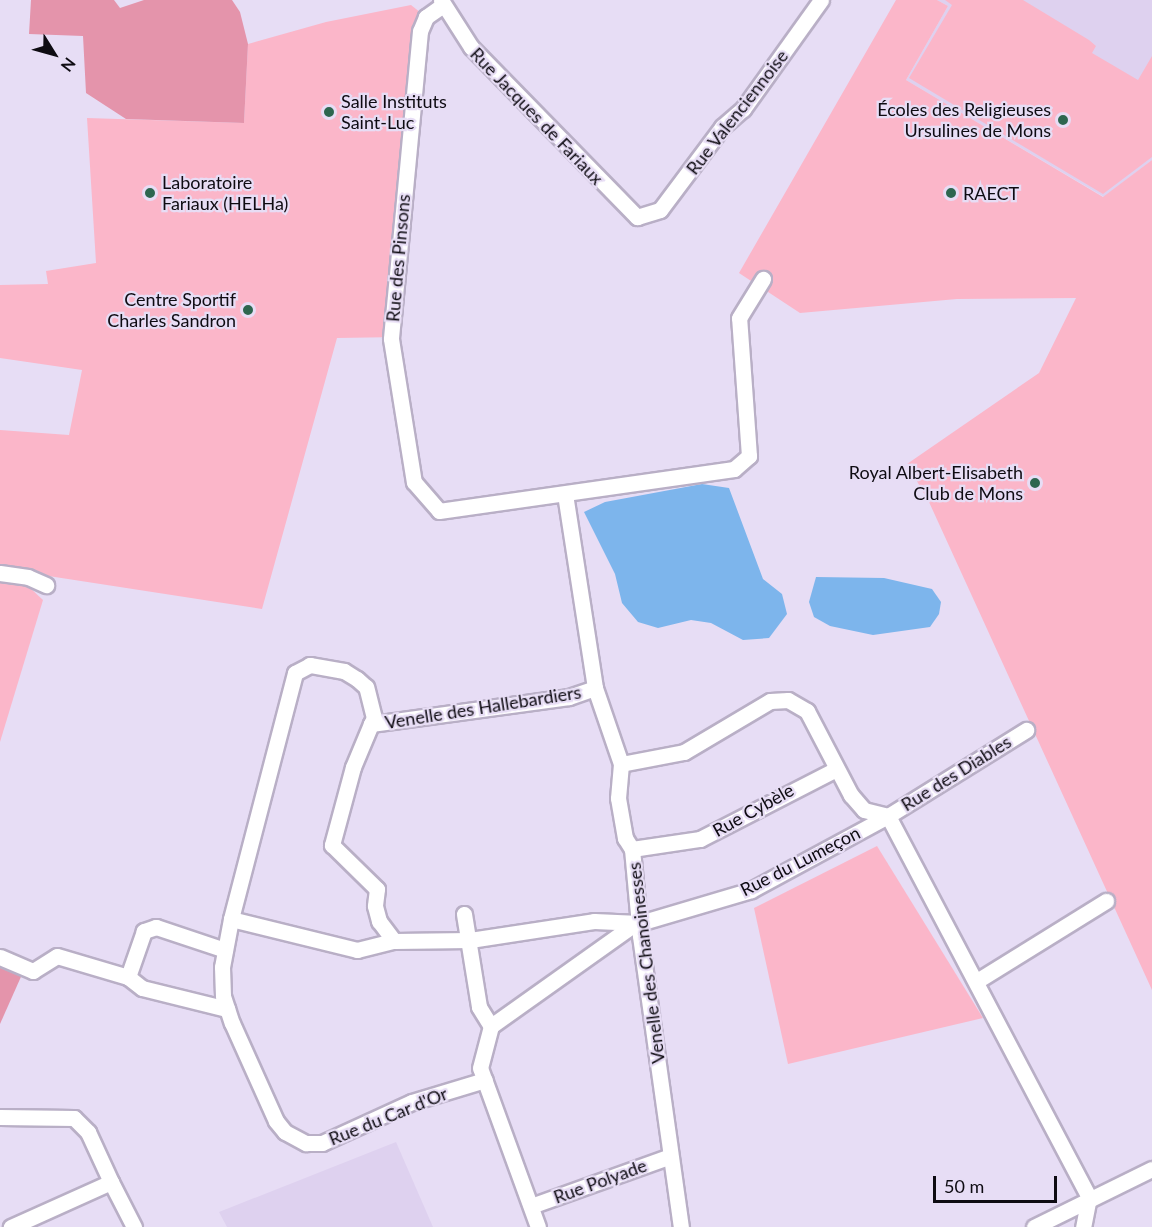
<!DOCTYPE html>
<html>
<head>
<meta charset="utf-8">
<style>
  body { margin:0 }
  #map { position:relative; width:1152px; height:1227px; overflow:hidden; background:#e7ddf5; font-family:Lato,sans-serif }
  div>[style] { position:absolute }
  [style*='--x'] { left:calc(var(--x)*1px); top:calc(var(--y)*1px); width:calc(var(--w)*1px); rotate:calc(var(--a)*1deg) }
  .built>* { inset:0; background:#ded1ef }
  .green>* { inset:0; background:#fbb6c9 }
  .forest>* { inset:0; background:#e494ab }
  .water>* { inset:0; background:#7db5ec }
  .roads { filter:drop-shadow(2px 0 #b9afc6) drop-shadow(-2px 0 #b9afc6) drop-shadow(0 2px #b9afc6) drop-shadow(0 -2px #b9afc6) }
  .street>* { height:15px; margin:-7.5px; padding:0 7.5px; transform-origin:7.5px; border-radius:7.5px; background:#fff }
  .dots>* { width:16px; height:16px; translate:-50% -50%; box-sizing:border-box; border:3px solid #e7ddf5; border-radius:50% }
  span { translate:-50% -50%; white-space:nowrap; text-align:center; line-height:1.15; -webkit-text-stroke:4.5px #e7ddf5; paint-order:stroke }
  .poi-label { font-size:18px; color:#0e0b12 }
  .left { translate:0 -50%; text-align:left }
  .right { translate:-100% -50%; text-align:right }
  .street-label { font-size:18px; color:#0e0b12 }
  .north { position:absolute; left:24px; top:24px; width:60px; height:60px; -webkit-text-stroke:4px #e7ddf5; paint-order:stroke; rotate:127deg; font-size:16px; font-weight:700; line-height:24px; text-align:center; color:#0e0b12 }
  .north::after { content:''; display:block; margin:auto; width:21px; height:27px; background:#0e0b12; clip-path:polygon(50% 0,100% 100%,50% 72%,0 100%) }
  .scale { position:absolute; left:933px; top:1176px; width:124px; height:27px; box-sizing:border-box; border:3px solid #0e0b12; border-top:0; padding-left:8px; font-size:18px; line-height:21px; white-space:nowrap; color:#0e0b12; -webkit-text-stroke:4px #e7ddf5; paint-order:stroke }
</style>
</head>
<body>
<div id="map">
  <div class="built">
    <div style="clip-path:polygon(937px 0,1152px 0,1152px 160px,1104px 197px,906px 80px,948px 6px)"></div>
    <div style="clip-path:polygon(396px 1142px,433px 1227px,227px 1227px,219px 1212px)"></div>
  </div>
  <div class="green">
    <div style="clip-path:polygon(896px 0,937px 0,948px 6px,906px 80px,1103px 197px,1152px 160px,1152px 990px,929px 502px,907px 464px,1039px 373px,1076px 298px,957px 299px,800px 313px,739px 273px)"></div>
    <div style="clip-path:polygon(945px 0,1023px 0,1089px 40px,1096px 46px,1092px 53px,1138px 80px,1152px 56px,1152px 157px,1103px 194px,909px 78px,952px 5px)"></div>
    <div style="clip-path:polygon(411px 5px,426px 17px,400px 337px,337px 338px,262px 609px,42px 575px,0 573px,0 430px,69px 435px,82px 370px,0 358px,0 285px,48px 284px,46px 271px,96px 263px,87px 118px,244px 123px,248px 44px,326px 22px)"></div>
    <div style="clip-path:polygon(0 581px,28px 586px,43px 600px,0 742px)"></div>
    <div style="clip-path:polygon(877px 846px,983px 1018px,788px 1064px,754px 908px)"></div>
  </div>
  <div class="forest">
    <div style="clip-path:polygon(31px 0,114px 0,120px 8px,144px 0,232px 0,240px 12px,248px 44px,244px 123px,126px 119px,86px 93px,83px 36px,29px 34px)"></div>
    <div style="clip-path:polygon(0 950px,28px 961px,0 1024px)"></div>
  </div>
  <div class="water">
    <div style="clip-path:polygon(702px 484px,729px 488px,763px 579px,782px 594px,787px 614px,769px 638px,743px 640px,711px 623px,691px 620px,658px 628px,638px 622px,622px 603px,615px 574px,584px 512px,605px 502px)"></div>
    <div style="clip-path:polygon(816px 577px,884px 578px,932px 589px,941px 602px,939px 614px,930px 627px,873px 635px,830px 626px,814px 617px,809px 602px)"></div>
  </div>
  <div class="roads">
    <div class="street">
      <div style="--x:441;--y:0;--w:56;--a:57.4"></div>
      <div style="--x:471;--y:47;--w:238;--a:45.7"></div>
      <div style="--x:637;--y:217;--w:24;--a:-17"></div>
      <div style="--x:660;--y:210;--w:104;--a:-53.2"></div>
      <div style="--x:722;--y:127;--w:28;--a:-41"></div>
      <div style="--x:743;--y:109;--w:134;--a:-54.4"></div>
      <div style="--x:443;--y:5;--w:21;--a:145"></div>
      <div style="--x:426;--y:17;--w:15;--a:113"></div>
      <div style="--x:420;--y:31;--w:309;--a:95.4"></div>
      <div style="--x:391;--y:339;--w:145;--a:80.9"></div>
      <div style="--x:414;--y:482;--w:38;--a:49"></div>
      <div style="--x:439;--y:511;--w:298;--a:-8.1"></div>
      <div style="--x:734;--y:469;--w:20;--a:-41"></div>
      <div style="--x:749;--y:456;--w:138;--a:-94.1"></div>
      <div style="--x:739;--y:318;--w:46;--a:-58.4"></div>
      <div style="--x:565;--y:494;--w:196;--a:81.2"></div>
      <div style="--x:595;--y:688;--w:80;--a:71.1"></div>
      <div style="--x:621;--y:764;--w:34;--a:95"></div>
      <div style="--x:618;--y:798;--w:41;--a:80.1"></div>
      <div style="--x:625;--y:838;--w:13;--a:58"></div>
      <div style="--x:632;--y:849;--w:87;--a:84.7"></div>
      <div style="--x:640;--y:936;--w:294;--a:82"></div>
      <div style="--x:0;--y:573;--w:28;--a:8"></div>
      <div style="--x:28;--y:577;--w:20;--a:24"></div>
      <div style="--x:595;--y:688;--w:28;--a:161"></div>
      <div style="--x:569;--y:697;--w:200;--a:172.2"></div>
      <div style="--x:371;--y:724;--w:47;--a:112.7"></div>
      <div style="--x:353;--y:767;--w:81;--a:105.1"></div>
      <div style="--x:332;--y:845;--w:63;--a:44.4"></div>
      <div style="--x:377;--y:889;--w:17;--a:97"></div>
      <div style="--x:375;--y:906;--w:16;--a:75"></div>
      <div style="--x:379;--y:921;--w:25;--a:53"></div>
      <div style="--x:394;--y:941;--w:76;--a:-0.8"></div>
      <div style="--x:470;--y:940;--w:125;--a:-8.7"></div>
      <div style="--x:594;--y:921;--w:45;--a:2.5"></div>
      <div style="--x:371;--y:724;--w:7;--a:-63"></div>
      <div style="--x:374;--y:718;--w:32;--a:-104"></div>
      <div style="--x:366;--y:687;--w:12;--a:-138"></div>
      <div style="--x:357;--y:679;--w:15;--a:-148"></div>
      <div style="--x:344;--y:671;--w:35;--a:-170"></div>
      <div style="--x:310;--y:665;--w:17;--a:152"></div>
      <div style="--x:295;--y:673;--w:254;--a:104.6"></div>
      <div style="--x:231;--y:919;--w:49;--a:100.6"></div>
      <div style="--x:222;--y:967;--w:29;--a:88"></div>
      <div style="--x:223;--y:996;--w:28;--a:72"></div>
      <div style="--x:232;--y:1023;--w:107;--a:65.8"></div>
      <div style="--x:276;--y:1121;--w:14;--a:51"></div>
      <div style="--x:285;--y:1132;--w:24;--a:28"></div>
      <div style="--x:306;--y:1143;--w:16;--a:0"></div>
      <div style="--x:322;--y:1143;--w:99;--a:-24.5"></div>
      <div style="--x:412;--y:1102;--w:76;--a:-16.8"></div>
      <div style="--x:621;--y:764;--w:64;--a:-10.8"></div>
      <div style="--x:684;--y:752;--w:100;--a:-30.7"></div>
      <div style="--x:770;--y:701;--w:18;--a:-3"></div>
      <div style="--x:788;--y:700;--w:22;--a:30"></div>
      <div style="--x:807;--y:711;--w:95;--a:62.4"></div>
      <div style="--x:851;--y:795;--w:20;--a:49"></div>
      <div style="--x:864;--y:810;--w:25;--a:14"></div>
      <div style="--x:888;--y:816;--w:163;--a:-31.9"></div>
      <div style="--x:632;--y:849;--w:69;--a:-8.4"></div>
      <div style="--x:700;--y:839;--w:153;--a:-27.2"></div>
      <div style="--x:464;--y:914;--w:94;--a:80.8"></div>
      <div style="--x:479;--y:1007;--w:22;--a:58"></div>
      <div style="--x:231;--y:919;--w:130;--a:13.8"></div>
      <div style="--x:357;--y:950;--w:38;--a:-14"></div>
      <div style="--x:225;--y:950;--w:73;--a:-161.6"></div>
      <div style="--x:156;--y:927;--w:13;--a:162"></div>
      <div style="--x:144;--y:931;--w:49;--a:109.2"></div>
      <div style="--x:128;--y:977;--w:18;--a:38"></div>
      <div style="--x:142;--y:988;--w:88;--a:13.9"></div>
      <div style="--x:0;--y:957;--w:36;--a:23"></div>
      <div style="--x:33;--y:971;--w:28;--a:-32"></div>
      <div style="--x:57;--y:956;--w:74;--a:16.5"></div>
      <div style="--x:977;--y:981;--w:152;--a:-31.8"></div>
      <div style="--x:0;--y:1117;--w:74;--a:0.8"></div>
      <div style="--x:74;--y:1118;--w:20;--a:45"></div>
      <div style="--x:88;--y:1132;--w:55;--a:65.3"></div>
      <div style="--x:111;--y:1182;--w:110;--a:155.8"></div>
      <div style="--x:111;--y:1182;--w:51;--a:62.9"></div>
      <div style="--x:531;--y:1206;--w:145;--a:-19.7"></div>
      <div style="--x:538;--y:1227;--w:169;--a:-110"></div>
      <div style="--x:480;--y:1068;--w:43;--a:-75.3"></div>
      <div style="--x:491;--y:1026;--w:174;--a:-35.4"></div>
      <div style="--x:633;--y:925;--w:123;--a:-16.5"></div>
      <div style="--x:751;--y:890;--w:156;--a:-28.4"></div>
      <div style="--x:888;--y:816;--w:431;--a:62.2"></div>
      <div style="--x:1089;--y:1197;--w:31;--a:101"></div>
      <div style="--x:1034;--y:1227;--w:131;--a:-26.2"></div>
    </div>
  </div>
  <div class="dots">
    <div style="left:329px;top:112px;background:#2d664f"></div>
    <div style="left:1063px;top:120px;background:#2d664f"></div>
    <div style="left:150px;top:193px;background:#2d664f"></div>
    <div style="left:951px;top:193px;background:#2d664f"></div>
    <div style="left:248px;top:310px;background:#2d664f"></div>
    <div style="left:1035px;top:483px;background:#2d664f"></div>
  </div>
  <div class="poi-label">
    <span class="left" style="left:341px;top:112px">Salle Instituts<br>Saint-Luc</span>
    <span class="right" style="left:1051px;top:120px">Écoles des Religieuses<br>Ursulines de Mons</span>
    <span class="left" style="left:162px;top:193px">Laboratoire<br>Fariaux (HELHa)</span>
    <span class="left" style="left:963px;top:193px">RAECT</span>
    <span class="right" style="left:236px;top:310px">Centre Sportif<br>Charles Sandron</span>
    <span class="right" style="left:1023px;top:483px">Royal Albert-Elisabeth<br>Club de Mons</span>
  </div>
  <div class="street-label">
    <span style="left:737px;top:112px;rotate:-52deg">Rue Valenciennoise</span>
    <span style="left:537px;top:116px;rotate:46deg">Rue Jacques de Fariaux</span>
    <span style="left:398px;top:258px;rotate:-85deg">Rue des Pinsons</span>
    <span style="left:483px;top:707px;rotate:-9deg">Venelle des Hallebardiers</span>
    <span style="left:956px;top:773px;rotate:-32deg">Rue des Diables</span>
    <span style="left:753px;top:810px;rotate:-29deg">Rue Cybèle</span>
    <span style="left:800px;top:861px;rotate:-27deg">Rue du Lumeçon</span>
    <span style="left:646px;top:963px;rotate:-97deg">Venelle des Chanoinesses</span>
    <span style="left:388px;top:1116px;rotate:-22deg">Rue du Car d'Or</span>
    <span style="left:600px;top:1181px;rotate:-20deg">Rue Polyade</span>
  </div>
  <div class="north">N</div>
  <div class="scale">50 m</div>
</div>
</body>
</html>
